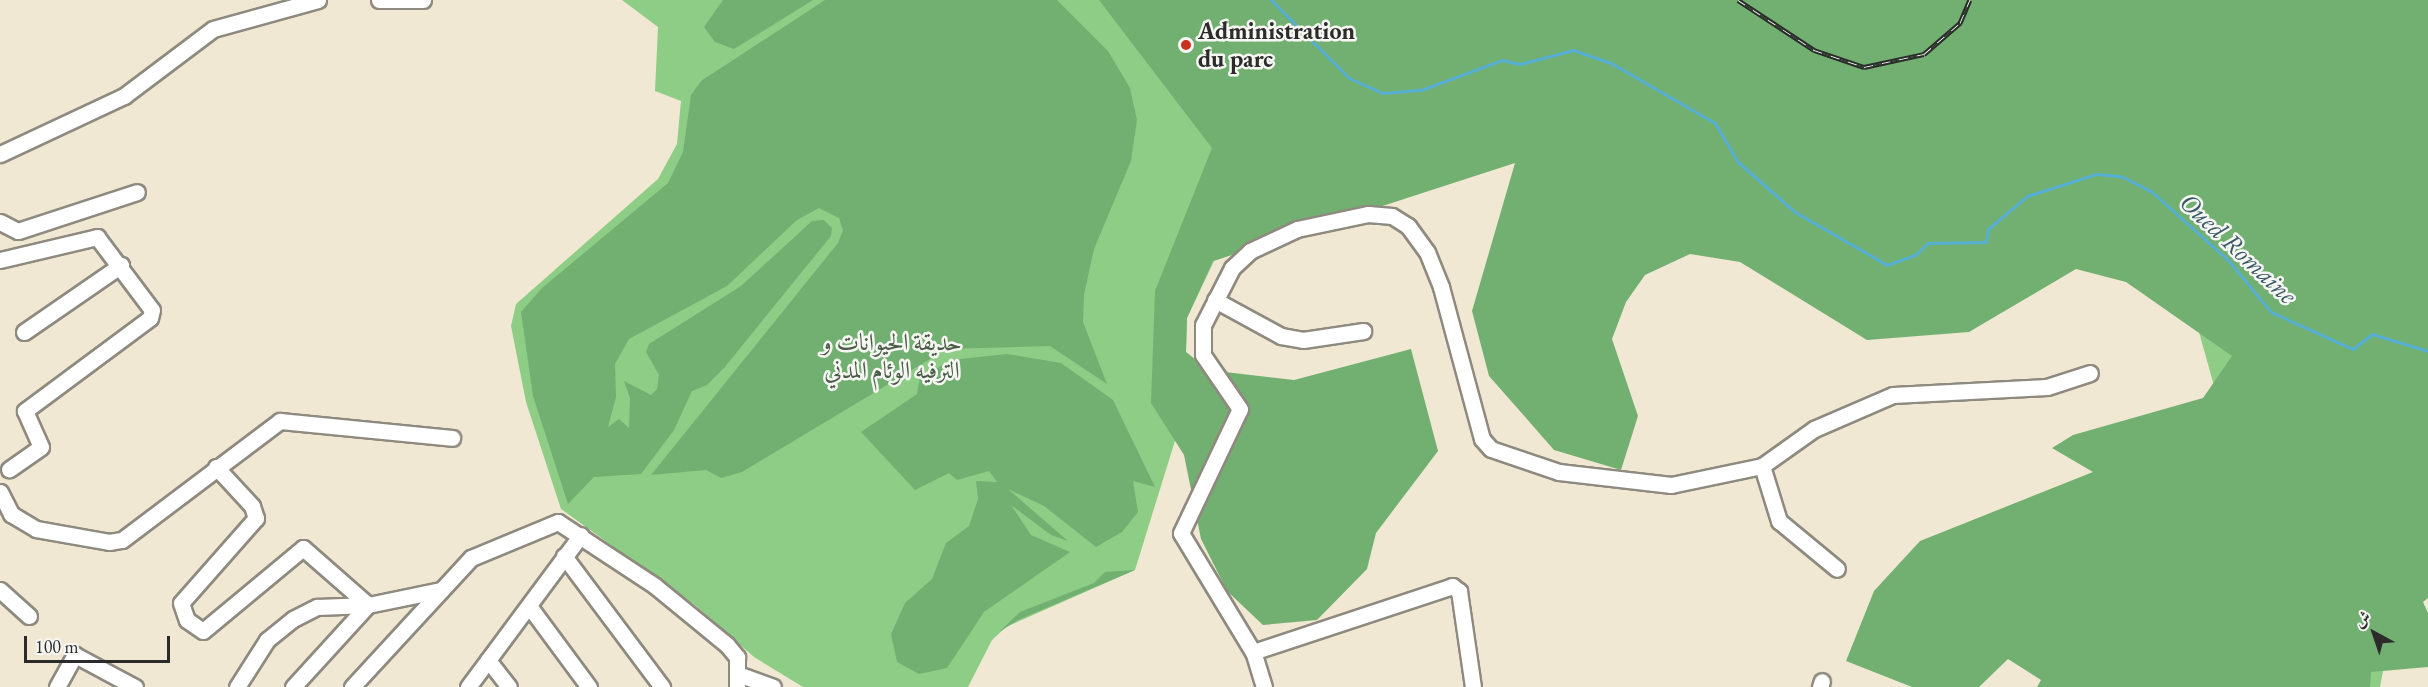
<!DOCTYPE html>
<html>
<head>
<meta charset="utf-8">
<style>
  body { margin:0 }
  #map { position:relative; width:2428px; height:687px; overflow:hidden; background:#f1e8d3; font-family:"EB Garamond",Amiri,serif }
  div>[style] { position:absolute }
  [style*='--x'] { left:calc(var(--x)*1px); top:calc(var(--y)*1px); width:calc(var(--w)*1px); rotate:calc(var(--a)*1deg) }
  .green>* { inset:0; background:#8dcd85 }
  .forest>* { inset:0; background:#72b072 }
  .stream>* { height:3px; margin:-1.5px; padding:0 1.5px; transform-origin:1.5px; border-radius:1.5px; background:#56aed3 }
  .roads { filter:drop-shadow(2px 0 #8e8a7f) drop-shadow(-2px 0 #8e8a7f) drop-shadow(0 2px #8e8a7f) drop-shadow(0 -2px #8e8a7f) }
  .minor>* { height:15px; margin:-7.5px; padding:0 7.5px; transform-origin:7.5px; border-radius:7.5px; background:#fff }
  .rail>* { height:5px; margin-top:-2.5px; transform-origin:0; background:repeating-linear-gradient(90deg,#f6f6f2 0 9px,#2b2b2b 0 18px); box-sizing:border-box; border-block:2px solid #2b2b2b }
  .dots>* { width:16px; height:16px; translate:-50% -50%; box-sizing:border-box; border:3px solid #f6f6f2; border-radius:50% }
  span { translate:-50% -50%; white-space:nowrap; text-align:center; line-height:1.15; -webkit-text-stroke:5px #f6f6f2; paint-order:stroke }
  .poi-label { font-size:24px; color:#2b2b2b; font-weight:700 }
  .left { translate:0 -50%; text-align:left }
  .park-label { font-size:24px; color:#485c46 }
  .water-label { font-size:26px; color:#3a5966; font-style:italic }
  .north { position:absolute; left:2344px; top:603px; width:60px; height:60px; -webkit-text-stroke:4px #f6f6f2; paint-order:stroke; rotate:320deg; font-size:16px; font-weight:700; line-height:24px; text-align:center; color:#2b2b2b }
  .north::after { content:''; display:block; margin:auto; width:21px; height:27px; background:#2b2b2b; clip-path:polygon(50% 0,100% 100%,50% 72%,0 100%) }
  .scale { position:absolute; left:24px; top:636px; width:146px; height:27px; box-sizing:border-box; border:3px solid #2b2b2b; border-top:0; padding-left:8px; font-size:18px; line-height:21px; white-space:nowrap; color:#2b2b2b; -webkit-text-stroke:4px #f6f6f2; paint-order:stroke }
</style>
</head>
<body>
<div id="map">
  <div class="green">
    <div style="clip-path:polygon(622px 0,2335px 0,2400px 582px,2380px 687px,2137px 687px,2254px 529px,2156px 178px,1569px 157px,1491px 165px,1214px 261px,1187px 318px,1186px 352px,1208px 370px,1187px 402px,1135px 570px,1006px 627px,992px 640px,968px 687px,803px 687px,754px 657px,696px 606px,561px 509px,526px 402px,511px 326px,516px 304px,658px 179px,677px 144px,681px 101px,655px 91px,658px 27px)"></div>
  </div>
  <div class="forest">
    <div style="clip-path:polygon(723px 0,813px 0,734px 49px,715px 42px,704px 27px)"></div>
    <div style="clip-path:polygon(825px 0,1057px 0,1108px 51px,1130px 88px,1137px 120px,1131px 161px,1094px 249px,1084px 295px,1083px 322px,1107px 384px,1050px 346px,947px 349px,742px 472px,721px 478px,706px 470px,651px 475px,838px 243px,843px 230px,839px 218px,819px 208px,797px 220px,727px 286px,629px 339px,615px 364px,616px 397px,608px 427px,619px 419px,629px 428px,630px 398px,624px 381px,651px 395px,657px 389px,659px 375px,646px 352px,649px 344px,741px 286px,812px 221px,824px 220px,832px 228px,831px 236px,724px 368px,707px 385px,692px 391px,674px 430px,641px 474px,594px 477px,568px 504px,533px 396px,521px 312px,542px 288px,668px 183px,683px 152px,691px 95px,701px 81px)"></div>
    <div style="clip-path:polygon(1099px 0,2428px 0,2428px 598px,2423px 602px,2428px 613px,2428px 667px,2371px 672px,2370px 687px,2037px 687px,2041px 680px,2008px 659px,1979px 687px,1912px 687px,1846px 661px,1874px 591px,1920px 541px,2093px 472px,2052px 448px,2073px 435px,2203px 398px,2232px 356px,2126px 282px,2076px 269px,1969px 332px,1867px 340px,1740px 262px,1690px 254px,1645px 275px,1626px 302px,1612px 339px,1638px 416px,1621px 470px,1554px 450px,1489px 376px,1472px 311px,1515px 163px,1213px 261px,1187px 318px,1186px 352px,1208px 370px,1294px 380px,1411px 349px,1438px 451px,1376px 533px,1367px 569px,1317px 620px,1263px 625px,1227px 591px,1201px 539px,1184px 455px,1151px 403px,1155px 291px,1212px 148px)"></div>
    <div style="clip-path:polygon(1007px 354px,1061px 363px,1113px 400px,1155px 487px,1133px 481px,1138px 512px,1122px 532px,1096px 547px,1044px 506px,1008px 489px,1068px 541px,1051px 535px,1011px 505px,1031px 535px,1070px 552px,984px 612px,947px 668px,919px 674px,897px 662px,891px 634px,905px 603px,932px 579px,946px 543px,969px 526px,978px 499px,976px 481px,997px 482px,989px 471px,957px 480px,949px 473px,915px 490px,861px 432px,917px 394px,920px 378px,951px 360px)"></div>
    <div style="clip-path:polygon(1135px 570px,1018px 620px,999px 632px,1020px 612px,1094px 583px,1105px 572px)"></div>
  </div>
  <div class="stream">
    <div style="--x:1271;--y:0;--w:110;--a:45"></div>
    <div style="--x:1349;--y:78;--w:37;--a:24"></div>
    <div style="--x:1383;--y:93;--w:38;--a:-5"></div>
    <div style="--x:1421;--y:90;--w:86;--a:-20.3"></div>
    <div style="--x:1502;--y:60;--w:18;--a:13"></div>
    <div style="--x:1520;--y:64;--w:55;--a:-14.8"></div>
    <div style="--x:1573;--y:50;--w:40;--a:18.9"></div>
    <div style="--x:1611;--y:63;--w:120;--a:30"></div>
    <div style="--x:1715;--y:123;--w:45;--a:59.5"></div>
    <div style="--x:1738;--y:162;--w:76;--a:41.3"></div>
    <div style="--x:1795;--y:212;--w:106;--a:29.9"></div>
    <div style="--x:1887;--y:265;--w:30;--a:-20"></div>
    <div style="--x:1915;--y:255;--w:18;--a:-43"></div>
    <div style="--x:1928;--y:243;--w:58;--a:-1"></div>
    <div style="--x:1986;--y:242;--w:13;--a:-81"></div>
    <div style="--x:1988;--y:229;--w:51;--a:-40.2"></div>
    <div style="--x:2027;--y:196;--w:72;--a:-17.7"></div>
    <div style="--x:2096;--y:174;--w:25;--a:5"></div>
    <div style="--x:2121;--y:176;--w:35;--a:27"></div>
    <div style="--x:2152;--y:192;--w:102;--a:41.8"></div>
    <div style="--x:2228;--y:260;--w:67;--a:50.4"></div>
    <div style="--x:2271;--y:312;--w:90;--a:24.3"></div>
    <div style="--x:2353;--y:349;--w:24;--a:-38"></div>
    <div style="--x:2372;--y:334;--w:59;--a:16.9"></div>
  </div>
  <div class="roads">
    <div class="minor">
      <div style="--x:379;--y:0;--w:44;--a:0"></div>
      <div style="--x:0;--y:154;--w:137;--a:-25.1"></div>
      <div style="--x:124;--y:96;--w:111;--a:-37"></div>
      <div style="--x:213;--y:29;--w:109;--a:-15.4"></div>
      <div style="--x:0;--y:222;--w:20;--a:27"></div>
      <div style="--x:18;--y:231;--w:125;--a:-18.1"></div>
      <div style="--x:0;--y:260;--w:100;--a:-13.3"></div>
      <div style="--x:97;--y:237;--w:91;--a:53"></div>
      <div style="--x:152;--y:310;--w:8;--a:104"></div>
      <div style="--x:150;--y:318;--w:156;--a:143.4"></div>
      <div style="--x:25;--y:411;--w:39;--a:66"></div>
      <div style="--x:41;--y:447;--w:39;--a:145"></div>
      <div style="--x:1215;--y:300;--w:75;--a:28.6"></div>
      <div style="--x:1281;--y:336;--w:22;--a:10"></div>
      <div style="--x:1303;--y:340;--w:61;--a:-8.5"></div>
      <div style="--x:24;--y:332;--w:118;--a:-34.6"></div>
      <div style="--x:1762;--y:466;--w:58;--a:72.8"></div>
      <div style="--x:1779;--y:521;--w:75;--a:39.6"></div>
      <div style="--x:216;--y:467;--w:53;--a:47.3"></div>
      <div style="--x:252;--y:506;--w:13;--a:72"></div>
      <div style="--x:256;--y:518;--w:113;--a:131.4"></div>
      <div style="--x:181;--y:603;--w:18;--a:71"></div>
      <div style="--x:187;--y:620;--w:19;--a:35"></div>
      <div style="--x:203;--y:631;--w:130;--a:-39.7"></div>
      <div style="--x:303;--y:548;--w:86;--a:41.2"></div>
      <div style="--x:0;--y:492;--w:25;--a:63"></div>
      <div style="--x:11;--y:514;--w:29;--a:31"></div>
      <div style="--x:36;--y:529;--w:74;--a:10.1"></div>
      <div style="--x:109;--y:542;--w:13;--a:-9"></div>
      <div style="--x:122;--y:540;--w:198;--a:-37"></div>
      <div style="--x:280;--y:421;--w:173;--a:5.6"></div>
      <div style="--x:564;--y:556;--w:164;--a:53.2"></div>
      <div style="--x:0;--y:590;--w:39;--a:42"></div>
      <div style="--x:529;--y:606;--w:101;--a:53.5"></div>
      <div style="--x:1253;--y:652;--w:210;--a:-18.3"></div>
      <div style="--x:1452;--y:586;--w:9;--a:36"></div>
      <div style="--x:1459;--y:591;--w:97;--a:81.7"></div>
      <div style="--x:488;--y:660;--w:34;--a:52"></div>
      <div style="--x:738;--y:674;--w:37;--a:20"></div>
      <div style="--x:57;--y:687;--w:37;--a:-61"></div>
      <div style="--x:75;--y:655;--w:68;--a:28.1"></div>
      <div style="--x:237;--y:687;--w:56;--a:-57.4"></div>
      <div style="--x:267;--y:640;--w:33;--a:-39"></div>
      <div style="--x:293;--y:619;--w:27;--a:-27"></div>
      <div style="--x:317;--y:607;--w:51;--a:-2.2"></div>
      <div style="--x:293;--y:687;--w:111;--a:-47.6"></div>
      <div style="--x:368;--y:605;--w:75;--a:-11.6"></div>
      <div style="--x:352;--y:687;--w:176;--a:-47.3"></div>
      <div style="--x:471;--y:558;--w:94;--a:-22.5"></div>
      <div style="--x:558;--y:522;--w:116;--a:33.4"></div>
      <div style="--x:655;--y:586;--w:93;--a:39.3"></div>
      <div style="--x:727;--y:645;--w:16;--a:50"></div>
      <div style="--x:737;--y:657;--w:30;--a:90"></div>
      <div style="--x:468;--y:687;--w:189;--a:-53.4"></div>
      <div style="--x:1264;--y:687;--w:37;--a:-107"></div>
      <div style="--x:1253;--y:652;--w:139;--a:-121.2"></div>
      <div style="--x:1181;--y:533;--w:137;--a:-64.6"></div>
      <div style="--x:1240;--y:409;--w:65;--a:-124.4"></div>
      <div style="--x:1203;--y:355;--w:30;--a:-90"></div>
      <div style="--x:1203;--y:325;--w:64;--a:-63"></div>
      <div style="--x:1232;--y:268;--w:25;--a:-43"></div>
      <div style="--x:1250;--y:251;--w:52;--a:-25.1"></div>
      <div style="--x:1297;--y:229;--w:73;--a:-11.9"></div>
      <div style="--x:1368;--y:214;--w:24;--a:5"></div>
      <div style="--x:1392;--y:216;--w:19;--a:32"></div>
      <div style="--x:1408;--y:226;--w:32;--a:54"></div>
      <div style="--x:1427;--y:252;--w:38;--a:68"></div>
      <div style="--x:1441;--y:287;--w:157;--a:74.9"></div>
      <div style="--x:1482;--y:439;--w:13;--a:48"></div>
      <div style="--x:1491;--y:449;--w:72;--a:18.7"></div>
      <div style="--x:1559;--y:472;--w:113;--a:6.6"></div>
      <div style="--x:1671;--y:485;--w:93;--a:-11.8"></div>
      <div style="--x:1762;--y:466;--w:64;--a:-35.4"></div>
      <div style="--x:1814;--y:429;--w:86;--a:-23.3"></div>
      <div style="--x:1893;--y:395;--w:154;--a:-3"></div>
      <div style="--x:2047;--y:387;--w:45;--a:-18"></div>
      <div style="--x:1820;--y:687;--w:6;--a:-72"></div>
    </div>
  </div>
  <div class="rail">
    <div style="--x:1738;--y:0;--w:91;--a:33.3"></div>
    <div style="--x:1814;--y:50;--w:53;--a:18.8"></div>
    <div style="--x:1864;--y:67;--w:61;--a:-12.2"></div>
    <div style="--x:1924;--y:54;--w:48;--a:-40.7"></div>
    <div style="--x:1960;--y:23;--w:25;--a:-67"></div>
  </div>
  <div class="dots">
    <div style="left:1186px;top:45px;background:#c8321e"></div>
  </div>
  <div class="poi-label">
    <span class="left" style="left:1198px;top:45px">Administration<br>du parc</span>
  </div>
  <div class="park-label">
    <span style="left:892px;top:356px">حديقة الحيوانات و<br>الترفيه الوئام المدني</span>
  </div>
  <div class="water-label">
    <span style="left:2238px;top:249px;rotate:43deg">Oued Romaine</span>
  </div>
  <div class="north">ش</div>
  <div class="scale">100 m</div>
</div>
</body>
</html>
